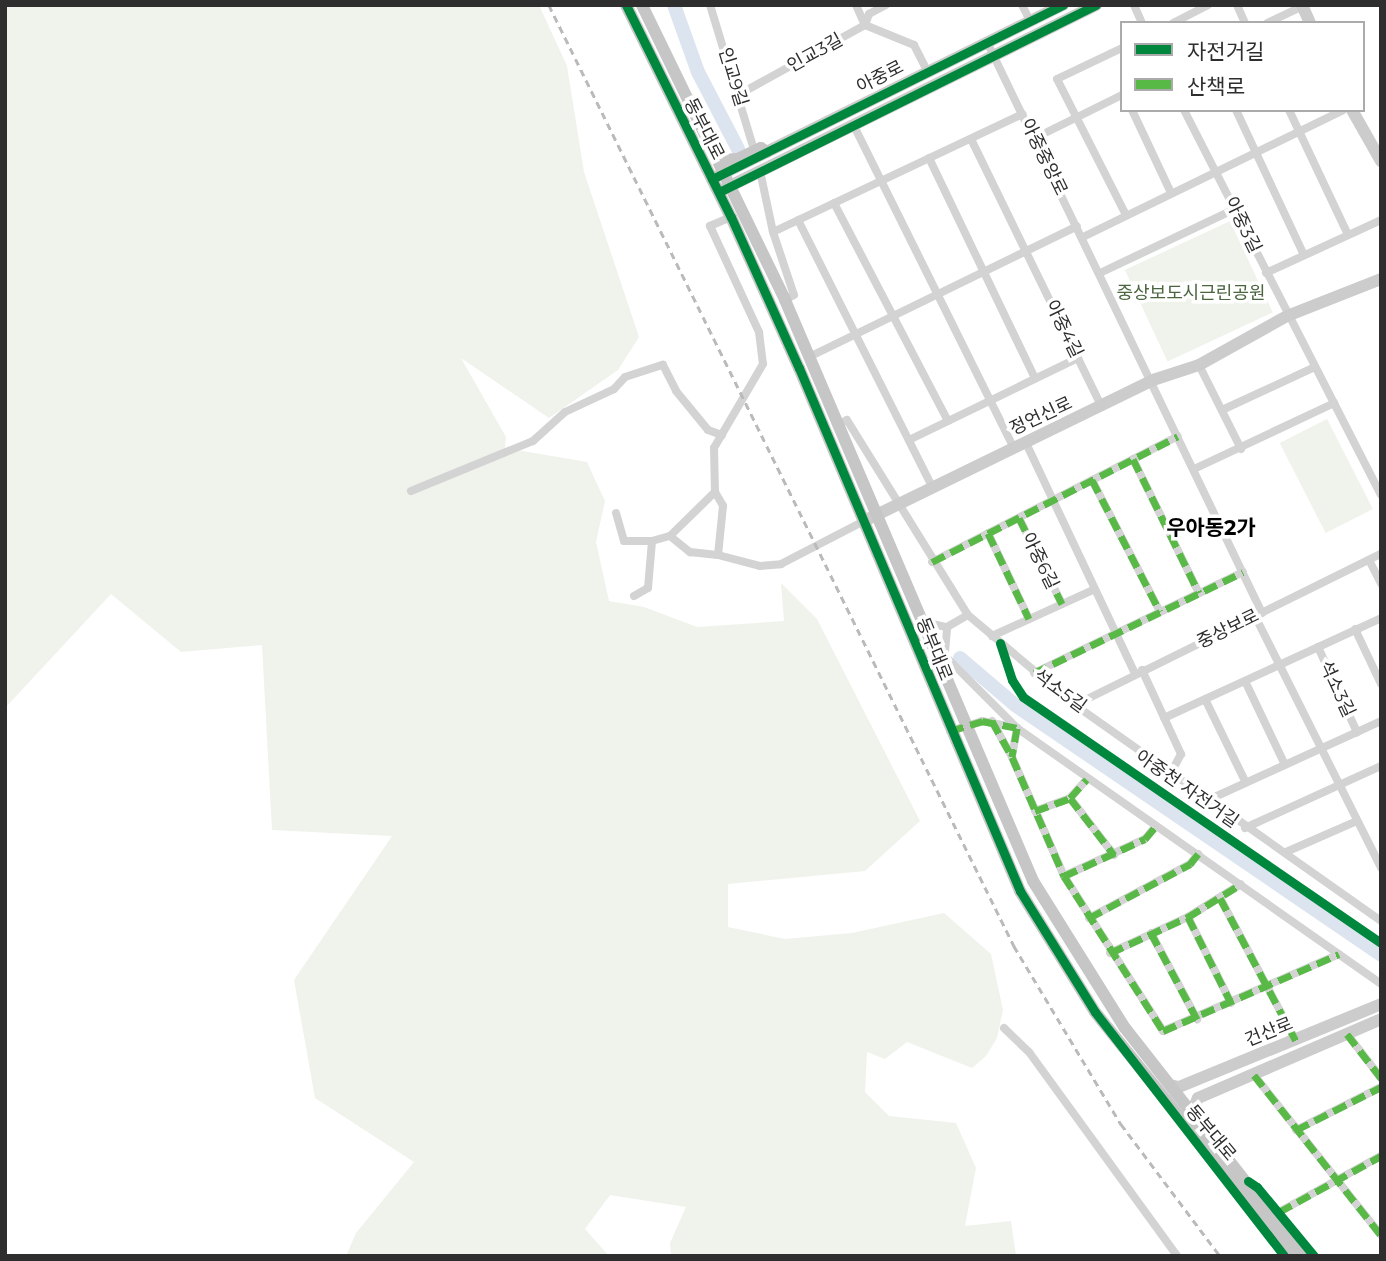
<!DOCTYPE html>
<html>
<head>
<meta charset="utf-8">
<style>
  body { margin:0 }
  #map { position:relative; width:1386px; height:1261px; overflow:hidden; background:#fff; font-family:Montserrat,"Noto Sans KR",sans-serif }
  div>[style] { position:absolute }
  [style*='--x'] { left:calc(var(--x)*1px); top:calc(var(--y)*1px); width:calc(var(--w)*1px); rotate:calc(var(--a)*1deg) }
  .green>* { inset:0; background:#eff3ec; transform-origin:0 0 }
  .river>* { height:14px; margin:-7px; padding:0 7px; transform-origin:7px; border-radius:7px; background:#dbe4ef }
  .street>* { height:8px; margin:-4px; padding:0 4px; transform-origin:4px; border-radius:4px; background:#d3d3d3 }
  .secondary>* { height:12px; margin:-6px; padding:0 6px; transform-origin:6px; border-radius:6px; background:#ccc }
  .primary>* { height:12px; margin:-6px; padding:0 6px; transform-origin:6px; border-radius:6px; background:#c6c6c6 }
  .rail>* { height:2.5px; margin-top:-1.25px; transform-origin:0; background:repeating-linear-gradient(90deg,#bababa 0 7px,transparent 0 12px) }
  .quiet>* { height:7px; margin-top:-3.5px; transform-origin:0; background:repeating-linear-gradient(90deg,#58b947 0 14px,transparent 0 21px) }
  .cycleway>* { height:9px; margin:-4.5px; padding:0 4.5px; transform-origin:4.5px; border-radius:4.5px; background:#00873e }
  span { translate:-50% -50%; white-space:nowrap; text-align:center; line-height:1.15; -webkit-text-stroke:7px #fff; paint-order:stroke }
  .street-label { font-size:18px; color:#2e2e2e }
  .park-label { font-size:18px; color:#4b6540 }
  .quarter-label { font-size:21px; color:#000; font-weight:700 }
  .frame { position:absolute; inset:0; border:7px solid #2e2e2e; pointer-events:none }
  .legend { position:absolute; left:1120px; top:21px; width:245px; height:91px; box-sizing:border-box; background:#fff; border:2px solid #ababab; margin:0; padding:9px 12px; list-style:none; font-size:21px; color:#2e2e2e }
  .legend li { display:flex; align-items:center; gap:14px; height:35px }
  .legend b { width:35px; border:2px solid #ababab }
</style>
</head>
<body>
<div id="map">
  <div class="green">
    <div style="clip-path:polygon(5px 5px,539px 5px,567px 66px,584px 172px,639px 337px,618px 370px,549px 418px,461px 358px,506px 437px,505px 448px,587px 462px,605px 501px,596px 542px,609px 601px,644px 607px,697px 627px,784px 621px,781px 583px,817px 619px,920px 821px,865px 871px,728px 884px,728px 927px,785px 939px,852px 933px,944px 913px,991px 954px,1003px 1010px,997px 1038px,986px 1056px,972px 1068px,907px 1042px,885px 1059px,867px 1052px,865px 1092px,889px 1116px,956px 1123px,976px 1168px,965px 1226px,1011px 1221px,1016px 1256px,671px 1256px,670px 1243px,686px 1207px,610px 1195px,585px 1229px,609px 1256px,346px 1256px,356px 1233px,414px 1162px,315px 1098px,294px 980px,392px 836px,272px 830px,262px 645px,181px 652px,111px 594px,5px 708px)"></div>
    <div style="left:1230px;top:221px;width:101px;height:116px;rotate:65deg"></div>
    <div style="left:1327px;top:419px;width:101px;height:53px;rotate:63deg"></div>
  </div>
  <div class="river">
    <div style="--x:674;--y:5;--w:71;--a:70.3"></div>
    <div style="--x:698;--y:72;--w:87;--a:62.5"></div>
    <div style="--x:960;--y:658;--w:72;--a:40.5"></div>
    <div style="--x:1015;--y:705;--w:443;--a:34.3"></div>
  </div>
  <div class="street">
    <div style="--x:710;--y:5;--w:152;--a:73.1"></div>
    <div style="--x:856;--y:5;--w:22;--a:66"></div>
    <div style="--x:865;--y:25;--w:53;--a:22.2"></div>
    <div style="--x:914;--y:45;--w:29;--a:63"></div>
    <div style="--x:1022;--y:5;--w:18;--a:63"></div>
    <div style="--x:1134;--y:5;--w:20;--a:66"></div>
    <div style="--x:1237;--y:5;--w:20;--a:66"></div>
    <div style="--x:1173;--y:23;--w:39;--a:-27"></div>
    <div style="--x:1267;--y:23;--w:42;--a:-25.3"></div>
    <div style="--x:987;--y:42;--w:634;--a:64.28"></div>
    <div style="--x:1122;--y:48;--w:72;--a:154.5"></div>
    <div style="--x:1057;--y:79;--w:153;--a:63.1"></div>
    <div style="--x:738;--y:95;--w:145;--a:-28.9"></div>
    <div style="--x:865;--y:25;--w:12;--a:-70"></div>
    <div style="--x:869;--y:14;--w:19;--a:-28"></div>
    <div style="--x:1132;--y:110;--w:92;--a:64.8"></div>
    <div style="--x:1184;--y:110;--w:432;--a:62.9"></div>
    <div style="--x:1236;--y:110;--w:160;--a:64.9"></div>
    <div style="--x:1289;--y:110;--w:138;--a:64.7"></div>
    <div style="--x:853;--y:124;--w:362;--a:63.6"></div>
    <div style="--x:1035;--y:138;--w:97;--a:-26.3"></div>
    <div style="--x:971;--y:139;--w:298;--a:64"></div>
    <div style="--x:929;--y:158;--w:244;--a:64.3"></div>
    <div style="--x:760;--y:171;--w:62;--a:78"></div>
    <div style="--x:773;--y:232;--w:66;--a:71.6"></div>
    <div style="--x:794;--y:295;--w:10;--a:151"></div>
    <div style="--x:834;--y:203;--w:246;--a:62.4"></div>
    <div style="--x:731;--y:217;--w:23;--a:157"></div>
    <div style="--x:710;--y:226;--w:117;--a:65.2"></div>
    <div style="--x:759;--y:332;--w:32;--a:83"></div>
    <div style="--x:763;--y:364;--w:97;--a:120.3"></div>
    <div style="--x:714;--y:448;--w:44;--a:88.7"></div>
    <div style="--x:715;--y:492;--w:16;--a:60"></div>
    <div style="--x:723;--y:506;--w:49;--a:95.8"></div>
    <div style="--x:718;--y:555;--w:43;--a:14.7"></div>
    <div style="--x:760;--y:566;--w:21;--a:-5"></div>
    <div style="--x:781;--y:564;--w:93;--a:-27.4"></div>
    <div style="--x:798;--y:220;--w:300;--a:63.3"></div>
    <div style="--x:773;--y:232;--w:276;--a:-25.3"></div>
    <div style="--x:1083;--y:237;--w:289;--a:-26"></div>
    <div style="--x:1100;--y:273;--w:149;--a:-25.4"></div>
    <div style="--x:1266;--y:273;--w:127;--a:-24.7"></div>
    <div style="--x:809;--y:357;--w:298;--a:-26"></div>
    <div style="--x:1199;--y:365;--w:94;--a:63.4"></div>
    <div style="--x:1222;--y:410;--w:102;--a:-24.8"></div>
    <div style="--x:840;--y:424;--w:8;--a:-30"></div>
    <div style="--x:847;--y:420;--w:229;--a:58.2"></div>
    <div style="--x:968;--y:615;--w:140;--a:40.1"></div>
    <div style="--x:1075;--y:705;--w:375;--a:35.2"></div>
    <div style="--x:909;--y:440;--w:188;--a:-25.9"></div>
    <div style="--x:1026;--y:443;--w:255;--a:64.7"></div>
    <div style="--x:1133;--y:459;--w:149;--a:63.8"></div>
    <div style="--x:1194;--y:469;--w:155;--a:-25.2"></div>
    <div style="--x:1092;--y:480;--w:148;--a:62.7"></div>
    <div style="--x:411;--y:491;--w:132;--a:-22.3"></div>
    <div style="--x:533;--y:441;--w:43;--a:-42.2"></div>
    <div style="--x:565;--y:412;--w:54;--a:-25.1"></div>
    <div style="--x:614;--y:389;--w:16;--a:-47"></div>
    <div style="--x:625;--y:377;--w:40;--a:-18"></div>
    <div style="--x:663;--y:365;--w:29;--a:63"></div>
    <div style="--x:676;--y:391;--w:50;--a:50.6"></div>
    <div style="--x:708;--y:430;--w:15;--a:20"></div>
    <div style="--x:616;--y:513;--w:29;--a:74"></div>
    <div style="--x:624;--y:541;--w:28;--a:0"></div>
    <div style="--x:652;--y:541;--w:19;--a:-16"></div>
    <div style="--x:670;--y:536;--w:63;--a:-44.4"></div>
    <div style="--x:1019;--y:518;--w:96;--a:63.4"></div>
    <div style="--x:988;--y:533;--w:95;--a:64.5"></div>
    <div style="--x:670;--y:536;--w:26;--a:39"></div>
    <div style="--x:690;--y:552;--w:28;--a:6"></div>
    <div style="--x:1369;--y:560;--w:27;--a:63"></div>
    <div style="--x:932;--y:562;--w:276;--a:-27.1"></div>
    <div style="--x:634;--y:596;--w:16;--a:-30"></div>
    <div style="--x:648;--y:588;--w:47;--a:-85.1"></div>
    <div style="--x:1255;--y:616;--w:282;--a:63.4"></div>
    <div style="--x:920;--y:621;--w:28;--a:13"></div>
    <div style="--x:947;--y:627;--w:24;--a:-30"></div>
    <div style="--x:1355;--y:629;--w:61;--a:64.7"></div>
    <div style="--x:992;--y:636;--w:113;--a:-24.5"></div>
    <div style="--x:1318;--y:647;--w:94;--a:65.4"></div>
    <div style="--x:934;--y:655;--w:11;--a:-15"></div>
    <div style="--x:945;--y:652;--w:25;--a:-85"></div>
    <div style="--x:939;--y:665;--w:11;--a:-27"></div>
    <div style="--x:949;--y:660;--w:96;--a:45"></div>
    <div style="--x:1017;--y:728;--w:445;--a:35.1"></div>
    <div style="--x:1142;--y:670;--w:93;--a:65.1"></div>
    <div style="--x:1181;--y:754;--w:19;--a:118"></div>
    <div style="--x:1034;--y:673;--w:232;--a:-25.8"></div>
    <div style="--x:1245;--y:681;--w:93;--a:64.5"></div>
    <div style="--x:1205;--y:699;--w:93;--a:64"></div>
    <div style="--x:1075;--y:705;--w:341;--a:-26.3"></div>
    <div style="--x:1164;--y:718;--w:239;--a:-24.7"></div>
    <div style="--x:992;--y:721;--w:41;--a:60.9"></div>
    <div style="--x:950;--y:731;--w:34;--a:-17"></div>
    <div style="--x:982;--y:721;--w:36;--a:11"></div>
    <div style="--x:1017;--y:728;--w:29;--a:100"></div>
    <div style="--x:1012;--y:757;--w:130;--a:66.4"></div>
    <div style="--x:1064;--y:876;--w:184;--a:57.4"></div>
    <div style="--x:1163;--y:1031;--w:192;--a:-23.6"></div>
    <div style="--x:1070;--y:798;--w:72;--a:52.3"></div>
    <div style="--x:1208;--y:800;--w:190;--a:-24.5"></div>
    <div style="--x:1035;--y:811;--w:37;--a:-20"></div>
    <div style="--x:1070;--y:798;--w:25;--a:-48"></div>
    <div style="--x:1245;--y:828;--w:149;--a:-24.5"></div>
    <div style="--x:1286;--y:852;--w:77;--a:-23.6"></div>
    <div style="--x:1064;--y:876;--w:89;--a:-24.6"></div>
    <div style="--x:1145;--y:839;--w:17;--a:-50"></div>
    <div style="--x:1220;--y:898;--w:162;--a:62"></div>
    <div style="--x:1188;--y:917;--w:96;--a:63.4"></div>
    <div style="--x:1089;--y:918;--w:115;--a:-28.1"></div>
    <div style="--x:1190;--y:864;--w:13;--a:-51"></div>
    <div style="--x:1151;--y:933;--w:98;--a:61.9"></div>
    <div style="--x:1110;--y:953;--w:86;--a:-24.8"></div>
    <div style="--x:1188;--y:917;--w:62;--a:-31.9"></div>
    <div style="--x:1004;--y:1028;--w:35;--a:44"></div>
    <div style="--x:1029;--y:1052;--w:252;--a:54"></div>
    <div style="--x:1347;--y:1034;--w:56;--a:52.3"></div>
    <div style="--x:1254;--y:1075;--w:204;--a:51.6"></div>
    <div style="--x:1296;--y:1130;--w:95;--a:-26.8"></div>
    <div style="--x:1279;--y:1212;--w:116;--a:-28.8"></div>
  </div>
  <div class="secondary">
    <div style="--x:1302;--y:5;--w:20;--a:66"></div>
    <div style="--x:1352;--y:110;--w:59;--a:60.4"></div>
    <div style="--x:712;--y:179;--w:392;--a:-26.4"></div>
    <div style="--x:722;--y:190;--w:417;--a:-26.3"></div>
    <div style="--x:864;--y:521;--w:322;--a:-26"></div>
    <div style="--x:1153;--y:380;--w:48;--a:-18.1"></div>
    <div style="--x:1199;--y:365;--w:101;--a:-29.1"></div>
    <div style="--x:1287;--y:316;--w:101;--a:-21.5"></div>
    <div style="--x:1170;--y:1085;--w:9;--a:13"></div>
    <div style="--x:1179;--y:1087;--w:218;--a:-22.3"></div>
    <div style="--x:1192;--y:1112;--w:15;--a:-67"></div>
    <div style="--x:1198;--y:1098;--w:199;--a:-23.3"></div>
  </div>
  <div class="primary">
    <div style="--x:626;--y:5;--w:237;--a:63.7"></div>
    <div style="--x:731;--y:217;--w:166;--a:65.8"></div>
    <div style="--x:799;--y:368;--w:568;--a:67.09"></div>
    <div style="--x:1020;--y:891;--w:142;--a:58.2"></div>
    <div style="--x:1095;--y:1012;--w:314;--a:51.1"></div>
    <div style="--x:642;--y:5;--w:328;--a:64.1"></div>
    <div style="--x:785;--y:300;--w:632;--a:66.88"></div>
    <div style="--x:1033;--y:881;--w:173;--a:58"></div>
    <div style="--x:1125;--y:1028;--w:290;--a:51.9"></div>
    <div style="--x:718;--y:160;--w:20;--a:-3"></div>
    <div style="--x:738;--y:159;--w:25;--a:-26"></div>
    <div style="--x:761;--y:148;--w:7;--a:34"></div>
  </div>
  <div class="rail">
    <div style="--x:549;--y:5;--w:1050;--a:63.7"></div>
    <div style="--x:1014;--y:946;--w:208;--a:59"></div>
    <div style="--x:1121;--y:1124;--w:165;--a:53.1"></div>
  </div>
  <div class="quiet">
    <div style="--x:1133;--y:459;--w:149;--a:63.8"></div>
    <div style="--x:1092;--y:480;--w:148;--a:62.7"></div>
    <div style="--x:1019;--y:518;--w:96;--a:63.4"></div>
    <div style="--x:988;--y:533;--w:95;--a:64.5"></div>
    <div style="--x:932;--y:562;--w:276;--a:-27.1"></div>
    <div style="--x:1034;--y:673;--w:232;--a:-25.8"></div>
    <div style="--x:992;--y:721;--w:41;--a:60.9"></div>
    <div style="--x:950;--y:731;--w:34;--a:-17"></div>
    <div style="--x:982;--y:721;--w:36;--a:11"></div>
    <div style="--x:1017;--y:728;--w:29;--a:100"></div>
    <div style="--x:1012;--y:757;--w:130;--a:66.4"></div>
    <div style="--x:1064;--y:876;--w:184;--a:57.4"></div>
    <div style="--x:1163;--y:1031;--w:192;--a:-23.6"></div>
    <div style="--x:1070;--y:798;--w:72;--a:52.3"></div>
    <div style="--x:1035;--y:811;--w:37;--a:-20"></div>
    <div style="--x:1070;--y:798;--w:25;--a:-48"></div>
    <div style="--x:1064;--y:876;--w:89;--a:-24.6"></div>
    <div style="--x:1145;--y:839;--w:17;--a:-50"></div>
    <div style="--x:1220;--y:898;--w:162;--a:62"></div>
    <div style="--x:1188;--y:917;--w:96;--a:63.4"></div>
    <div style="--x:1089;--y:918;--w:115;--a:-28.1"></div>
    <div style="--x:1190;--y:864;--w:13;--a:-51"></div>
    <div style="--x:1151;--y:933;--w:98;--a:61.9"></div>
    <div style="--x:1110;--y:953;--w:86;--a:-24.8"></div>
    <div style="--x:1188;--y:917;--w:62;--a:-31.9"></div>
    <div style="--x:1347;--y:1034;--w:56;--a:52.3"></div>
    <div style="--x:1254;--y:1075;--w:204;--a:51.6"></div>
    <div style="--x:1296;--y:1130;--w:95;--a:-26.8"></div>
    <div style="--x:1279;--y:1212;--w:116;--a:-28.8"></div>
  </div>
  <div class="cycleway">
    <div style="--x:626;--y:5;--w:237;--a:63.7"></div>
    <div style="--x:731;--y:217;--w:166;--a:65.8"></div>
    <div style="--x:799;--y:368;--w:568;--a:67.09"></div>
    <div style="--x:1020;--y:891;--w:142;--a:58.2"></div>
    <div style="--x:1095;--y:1012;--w:309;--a:52.2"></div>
    <div style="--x:712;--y:179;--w:392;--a:-26.4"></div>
    <div style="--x:719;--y:192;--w:421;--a:-26.4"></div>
    <div style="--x:1000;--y:643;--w:39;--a:72"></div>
    <div style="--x:1012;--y:680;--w:20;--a:57"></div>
    <div style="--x:1023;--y:697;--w:434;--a:34.5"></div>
    <div style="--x:1248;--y:1181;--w:11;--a:34"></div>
    <div style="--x:1257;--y:1187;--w:89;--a:50.4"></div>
  </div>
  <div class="street-label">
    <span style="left:815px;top:53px;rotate:-29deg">인교3길</span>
    <span style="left:733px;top:77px;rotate:73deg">인교9길</span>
    <span style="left:880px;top:77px;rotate:-27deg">아중로</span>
    <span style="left:704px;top:129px;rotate:63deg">동부대로</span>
    <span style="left:1044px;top:157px;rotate:64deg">아중중앙로</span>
    <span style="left:1243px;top:225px;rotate:64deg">아중3길</span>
    <span style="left:1064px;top:329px;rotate:64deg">아중4길</span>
    <span style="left:1041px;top:416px;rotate:-25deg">정언신로</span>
    <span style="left:1040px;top:561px;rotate:64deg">아중6길</span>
    <span style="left:1228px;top:629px;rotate:-26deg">중상보로</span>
    <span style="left:934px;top:649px;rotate:68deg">동부대로</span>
    <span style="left:1337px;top:689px;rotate:65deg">석소3길</span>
    <span style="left:1060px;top:691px;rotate:36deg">석소5길</span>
    <span style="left:1187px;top:789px;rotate:35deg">아중천 자전거길</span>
    <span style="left:1269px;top:1032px;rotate:-22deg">건산로</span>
    <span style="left:1211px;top:1133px;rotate:50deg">동부대로</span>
  </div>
  <div class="park-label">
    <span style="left:1191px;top:293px">중상보도시근린공원</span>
  </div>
  <div class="quarter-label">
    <span style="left:1211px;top:528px">우아동2가</span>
  </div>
  <div class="frame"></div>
  <ul class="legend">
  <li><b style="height:9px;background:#00873e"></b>자전거길</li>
  <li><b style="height:9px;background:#58b947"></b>산책로</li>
  </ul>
</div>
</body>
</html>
